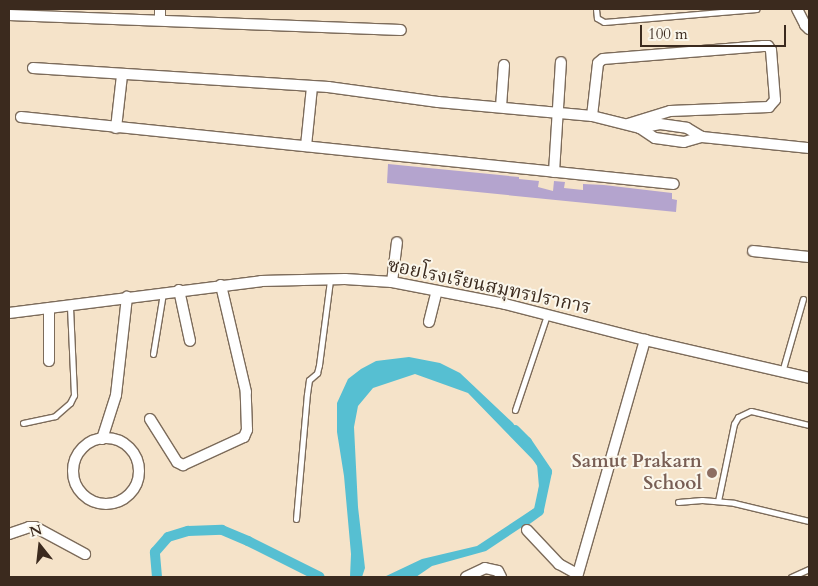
<!DOCTYPE html>
<html>
<head>
<meta charset="utf-8">
<style>
  body { margin:0 }
  #map { position:relative; width:818px; height:586px; overflow:hidden; background:#f5e3c9; font-family:Cardo,"Noto Serif Thai",serif }
  div>[style] { position:absolute }
  [style*='--x'] { left:calc(var(--x)*1px); top:calc(var(--y)*1px); width:calc(var(--w)*1px); rotate:calc(var(--a)*1deg) }
  .water>* { inset:0; background:#56bfd2 }
  .canal>* { height:10px; margin:-5px; padding:0 5px; transform-origin:5px; border-radius:5px; background:#56bfd2 }
  .building>* { inset:0; background:#b4a4ce }
  .roads { filter:drop-shadow(1px 0 #7c6b5a) drop-shadow(-1px 0 #7c6b5a) drop-shadow(0 1px #7c6b5a) drop-shadow(0 -1px #7c6b5a) }
  .service>* { height:5px; margin:-2.5px; padding:0 2.5px; transform-origin:2.5px; border-radius:2.5px; background:#fff }
  .minor>* { height:10px; margin:-5px; padding:0 5px; transform-origin:5px; border-radius:5px; background:#fff }
  .minor>.ring { margin:-5px; padding:0; box-sizing:content-box; background:none; border:10px solid #fff; border-radius:50% }
  .dots>* { width:14px; height:14px; translate:-50% -50%; box-sizing:border-box; border:2px solid #fbf7ec; border-radius:50% }
  span { translate:-50% -50%; white-space:nowrap; text-align:center; line-height:1.15; -webkit-text-stroke:4px #fbf7ec; paint-order:stroke }
  .street-label { font-size:19px; color:#3b2a1e }
  .education-label { font-size:19px; color:#785e54; font-weight:700 }
  .right { translate:-100% -50%; text-align:right }
  .frame { position:absolute; inset:0; border:10px solid #3b2a1e; pointer-events:none }
  .north { position:absolute; left:15px; top:521px; width:50px; height:50px; -webkit-text-stroke:4px #fbf7ec; paint-order:stroke; rotate:344deg; font-size:14px; font-weight:700; line-height:20px; text-align:center; color:#3b2a1e }
  .north::after { content:''; display:block; margin:auto; width:18px; height:22px; background:#3b2a1e; clip-path:polygon(50% 0,100% 100%,50% 72%,0 100%) }
  .scale { position:absolute; left:640px; top:25px; width:146px; height:22px; box-sizing:border-box; border:2px solid #3b2a1e; border-top:0; padding-left:6px; font-size:15px; line-height:18px; white-space:nowrap; color:#3b2a1e; -webkit-text-stroke:4px #fbf7ec; paint-order:stroke }
</style>
</head>
<body>
<div id="map">
  <div class="water">
    <div style="clip-path:polygon(409px 357px,440px 363px,460px 373px,513px 423px,546px 475px,539px 511px,528px 523px,486px 551px,432px 566px,416px 577px,384px 577px,422px 559px,477px 546px,536px 507px,539px 487px,537px 464px,468px 393px,415px 374px,373px 388px,358px 406px,354px 427px,358px 507px,365px 568px,362px 577px,350px 577px,351px 554px,344px 476px,337px 432px,337px 403px,348px 379px,361px 369px,376px 361px)"></div>
  </div>
  <div class="canal">
    <div style="--x:515;--y:430;--w:17;--a:45"></div>
    <div style="--x:527;--y:442;--w:36;--a:56"></div>
    <div style="--x:547;--y:472;--w:40;--a:102"></div>
    <div style="--x:539;--y:511;--w:14;--a:144"></div>
    <div style="--x:157;--y:577;--w:25;--a:-95"></div>
    <div style="--x:155;--y:552;--w:20;--a:-49"></div>
    <div style="--x:168;--y:537;--w:21;--a:-17"></div>
    <div style="--x:188;--y:531;--w:34;--a:-2"></div>
    <div style="--x:222;--y:530;--w:28;--a:23"></div>
    <div style="--x:248;--y:541;--w:80;--a:26.6"></div>
  </div>
  <div class="building">
    <div style="clip-path:polygon(388px 164px,519px 177px,519px 179px,539px 181px,538px 187px,553px 191px,554px 181px,565px 182px,564px 188px,583px 190px,583px 184px,604px 185px,672px 193px,672px 199px,677px 200px,676px 212px,387px 183px)"></div>
  </div>
  <div class="roads">
    <div class="service">
      <div style="--x:596;--y:9;--w:9;--a:84"></div>
      <div style="--x:597;--y:18;--w:8;--a:30"></div>
      <div style="--x:604;--y:22;--w:153;--a:-4.9"></div>
      <div style="--x:153;--y:354;--w:62;--a:-80.7"></div>
      <div style="--x:782;--y:372;--w:76;--a:-74"></div>
      <div style="--x:515;--y:410;--w:100;--a:-71.4"></div>
      <div style="--x:23;--y:423;--w:33;--a:-12"></div>
      <div style="--x:55;--y:416;--w:20;--a:-41"></div>
      <div style="--x:70;--y:403;--w:9;--a:-63"></div>
      <div style="--x:74;--y:395;--w:89;--a:-92.6"></div>
      <div style="--x:718;--y:501;--w:79;--a:-78.3"></div>
      <div style="--x:734;--y:424;--w:8;--a:-60"></div>
      <div style="--x:738;--y:417;--w:14;--a:-25"></div>
      <div style="--x:751;--y:411;--w:60;--a:13.6"></div>
      <div style="--x:678;--y:502;--w:24;--a:-5"></div>
      <div style="--x:702;--y:500;--w:32;--a:5"></div>
      <div style="--x:734;--y:503;--w:77;--a:13.5"></div>
      <div style="--x:296;--y:519;--w:125;--a:-85"></div>
      <div style="--x:307;--y:394;--w:14;--a:-82"></div>
      <div style="--x:309;--y:380;--w:11;--a:-41"></div>
      <div style="--x:317;--y:373;--w:8;--a:-76"></div>
      <div style="--x:319;--y:365;--w:86;--a:-82.6"></div>
      <div style="--x:791;--y:577;--w:20;--a:-24"></div>
    </div>
    <div class="minor">
      <div style="--x:797;--y:9;--w:18;--a:63"></div>
      <div style="--x:805;--y:25;--w:6;--a:45"></div>
      <div style="--x:9;--y:15;--w:392;--a:2.2"></div>
      <div style="--x:160;--y:20;--w:11;--a:-90"></div>
      <div style="--x:33;--y:68;--w:296;--a:3.7"></div>
      <div style="--x:328;--y:87;--w:111;--a:7.8"></div>
      <div style="--x:438;--y:102;--w:155;--a:5.2"></div>
      <div style="--x:592;--y:116;--w:49;--a:14"></div>
      <div style="--x:640;--y:128;--w:18;--a:34"></div>
      <div style="--x:655;--y:138;--w:29;--a:8"></div>
      <div style="--x:684;--y:142;--w:19;--a:-16"></div>
      <div style="--x:702;--y:137;--w:108;--a:5.9"></div>
      <div style="--x:501;--y:107;--w:42;--a:-85.9"></div>
      <div style="--x:592;--y:116;--w:53;--a:-83.5"></div>
      <div style="--x:598;--y:63;--w:6;--a:-39"></div>
      <div style="--x:603;--y:59;--w:161;--a:-4.6"></div>
      <div style="--x:763;--y:46;--w:5;--a:0"></div>
      <div style="--x:768;--y:46;--w:5;--a:53"></div>
      <div style="--x:771;--y:50;--w:50;--a:85.4"></div>
      <div style="--x:775;--y:100;--w:9;--a:131"></div>
      <div style="--x:769;--y:107;--w:99;--a:177.7"></div>
      <div style="--x:670;--y:111;--w:44;--a:162.8"></div>
      <div style="--x:21;--y:117;--w:656;--a:5.86"></div>
      <div style="--x:116;--y:128;--w:53;--a:-83.5"></div>
      <div style="--x:640;--y:128;--w:20;--a:-11"></div>
      <div style="--x:660;--y:124;--w:27;--a:8"></div>
      <div style="--x:687;--y:128;--w:17;--a:31"></div>
      <div style="--x:306;--y:146;--w:59;--a:-84.2"></div>
      <div style="--x:554;--y:172;--w:110;--a:-86.4"></div>
      <div style="--x:753;--y:251;--w:56;--a:6.1"></div>
      <div style="--x:392;--y:282;--w:40;--a:-82.9"></div>
      <div style="--x:179;--y:290;--w:52;--a:77.8"></div>
      <div style="--x:9;--y:313;--w:254;--a:-7.2"></div>
      <div style="--x:261;--y:281;--w:84;--a:-1.4"></div>
      <div style="--x:345;--y:279;--w:47;--a:3.7"></div>
      <div style="--x:392;--y:282;--w:115;--a:11"></div>
      <div style="--x:505;--y:304;--w:145;--a:14.4"></div>
      <div style="--x:645;--y:340;--w:168;--a:13"></div>
      <div style="--x:429;--y:322;--w:32;--a:-76"></div>
      <div style="--x:49;--y:361;--w:53;--a:-90"></div>
      <div style="--x:150;--y:419;--w:51;--a:57.9"></div>
      <div style="--x:177;--y:462;--w:7;--a:27"></div>
      <div style="--x:183;--y:465;--w:67;--a:-24.7"></div>
      <div style="--x:244;--y:437;--w:8;--a:-67"></div>
      <div style="--x:247;--y:430;--w:38;--a:-92"></div>
      <div style="--x:246;--y:392;--w:110;--a:-103.2"></div>
      <div class="ring" style="left:73px;top:438px;width:56px;height:56px"></div>
      <div style="--x:102;--y:439;--w:46;--a:-72.3"></div>
      <div style="--x:116;--y:395;--w:99;--a:-83.6"></div>
      <div style="--x:527;--y:530;--w:47;--a:46.7"></div>
      <div style="--x:559;--y:564;--w:21;--a:29"></div>
      <div style="--x:9;--y:534;--w:21;--a:-19"></div>
      <div style="--x:29;--y:527;--w:6;--a:0"></div>
      <div style="--x:35;--y:527;--w:57;--a:28.4"></div>
      <div style="--x:466;--y:577;--w:21;--a:-25"></div>
      <div style="--x:485;--y:568;--w:13;--a:13"></div>
      <div style="--x:498;--y:571;--w:7;--a:63"></div>
      <div style="--x:577;--y:577;--w:247;--a:-74"></div>
    </div>
  </div>
  <div class="dots">
    <div style="left:712px;top:473px;background:#8d6e63"></div>
  </div>
  <div class="street-label">
    <span style="left:489px;top:287px;rotate:12deg">ซอยโรงเรียนสมุทรปราการ</span>
  </div>
  <div class="education-label">
    <span class="right" style="left:702px;top:473px">Samut Prakarn<br>School</span>
  </div>
  <div class="frame"></div>
  <div class="north">N</div>
  <div class="scale">100 m</div>
</div>
</body>
</html>
